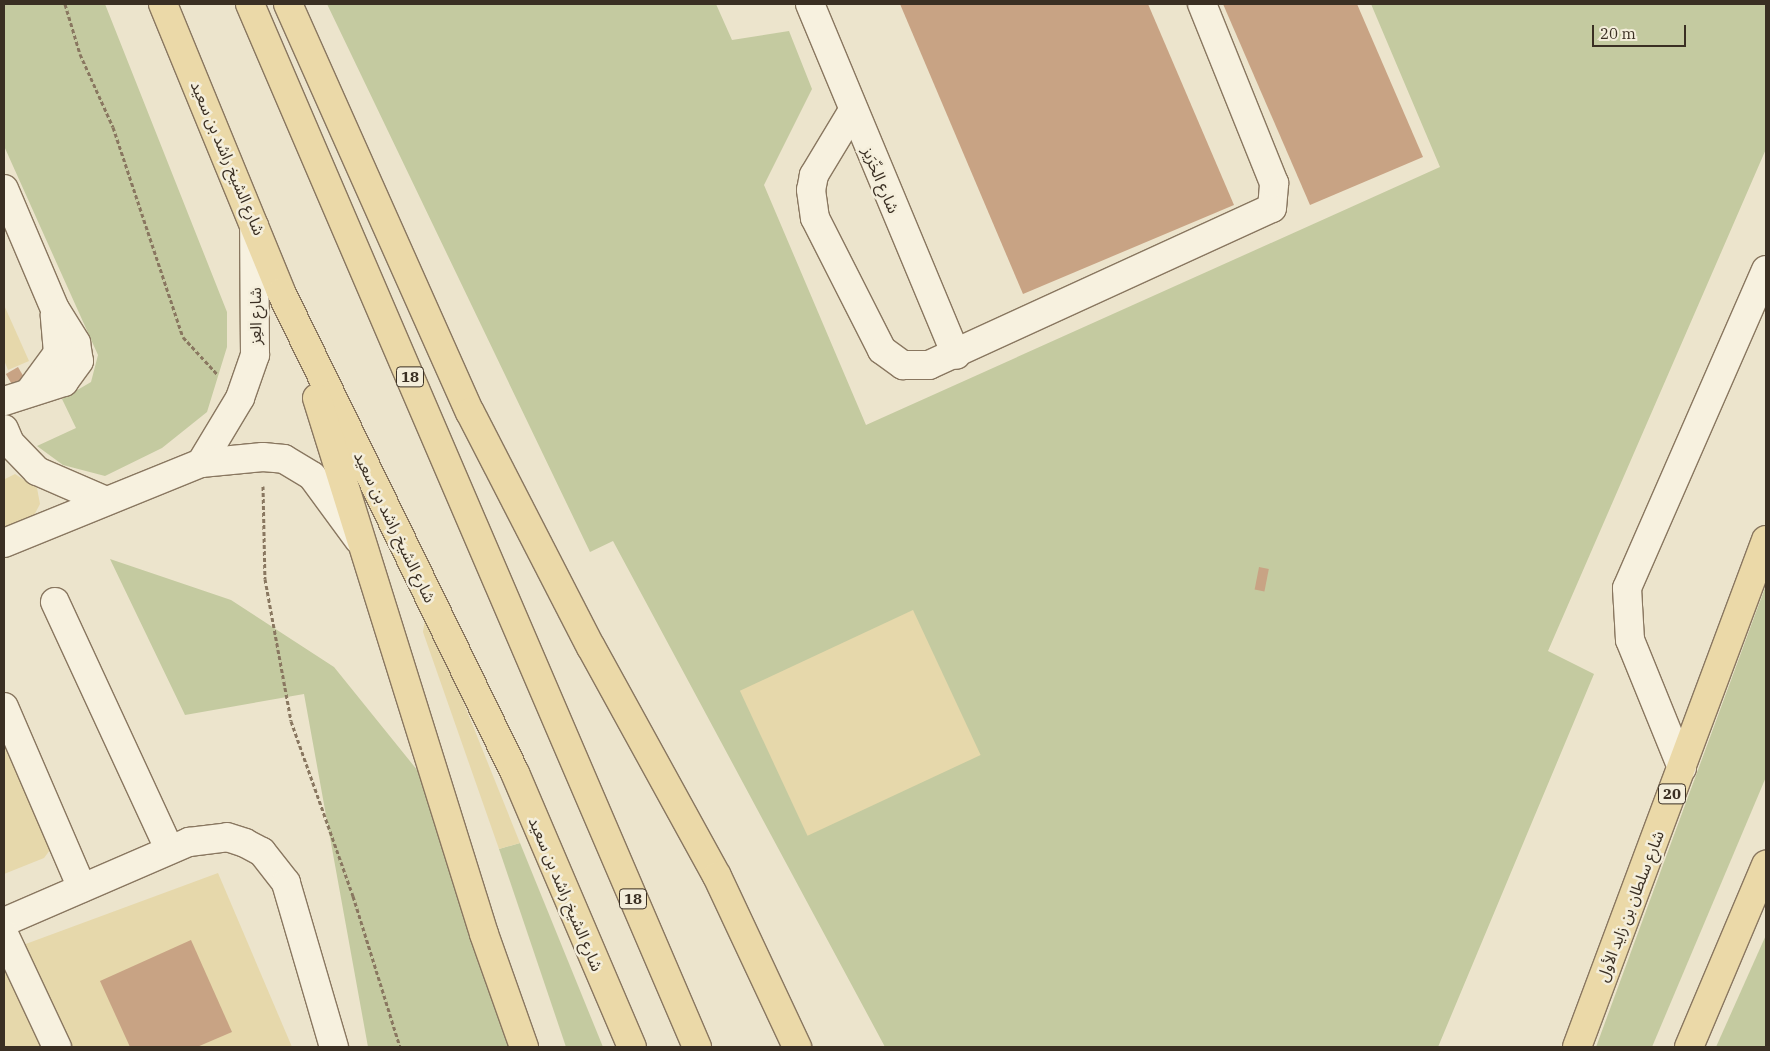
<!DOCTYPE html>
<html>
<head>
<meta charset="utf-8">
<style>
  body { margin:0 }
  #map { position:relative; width:1770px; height:1051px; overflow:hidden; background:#ece4cc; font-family:"IBM Plex Serif","Noto Sans Arabic",serif }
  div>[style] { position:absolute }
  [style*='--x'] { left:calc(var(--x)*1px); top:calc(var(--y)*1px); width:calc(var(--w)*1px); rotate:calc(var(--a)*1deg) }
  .green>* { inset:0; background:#c4caa0 }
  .sand>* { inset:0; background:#e6d8ab; transform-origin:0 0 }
  .building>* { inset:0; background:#c8a384; transform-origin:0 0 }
  .path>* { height:3px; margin-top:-1.5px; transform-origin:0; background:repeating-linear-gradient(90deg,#897760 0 4px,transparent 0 6.5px) }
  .roads { filter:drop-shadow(1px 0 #897760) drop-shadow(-1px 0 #897760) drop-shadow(0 1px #897760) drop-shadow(0 -1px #897760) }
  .minor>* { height:28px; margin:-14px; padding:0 14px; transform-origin:14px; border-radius:14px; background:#f7f1df }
  .major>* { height:28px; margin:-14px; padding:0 14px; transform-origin:14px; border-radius:14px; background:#ebd9a8 }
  span { translate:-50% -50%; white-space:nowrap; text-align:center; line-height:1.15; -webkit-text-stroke:5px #f4eedb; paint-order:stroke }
  .shield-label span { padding:1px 4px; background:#f4eedb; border:1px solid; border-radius:4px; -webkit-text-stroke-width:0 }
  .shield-label { font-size:15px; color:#3a2f23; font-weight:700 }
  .street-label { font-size:16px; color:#3a2f23 }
  .frame { position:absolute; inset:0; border:5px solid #3a2f23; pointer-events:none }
  .scale { position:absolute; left:1592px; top:25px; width:94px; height:22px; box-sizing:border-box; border:2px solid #3a2f23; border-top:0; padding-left:6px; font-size:15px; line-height:18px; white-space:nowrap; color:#3a2f23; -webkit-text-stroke:4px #f4eedb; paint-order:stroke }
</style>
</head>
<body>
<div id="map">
  <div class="green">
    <div style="clip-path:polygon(4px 4px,105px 4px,227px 312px,227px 347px,207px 412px,162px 448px,105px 476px,63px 465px,37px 446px,76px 428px,62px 399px,91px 382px,98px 355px,4px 146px)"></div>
    <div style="clip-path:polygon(327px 4px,716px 4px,732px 40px,789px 31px,812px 89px,764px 185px,866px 425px,1440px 167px,1371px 4px,1766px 4px,1766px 149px,1548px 651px,1594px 674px,1438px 1047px,885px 1047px,613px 541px,590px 552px)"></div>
    <div style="clip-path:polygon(110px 559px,231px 600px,334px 667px,422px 776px,508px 1047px,368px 1047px,304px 694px,185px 715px)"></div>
    <div style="clip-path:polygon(1766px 585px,1766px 777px,1652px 1047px,1596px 1047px)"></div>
    <div style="clip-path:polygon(520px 843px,603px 1047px,566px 1047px,499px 849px)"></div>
    <div style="clip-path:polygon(1766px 935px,1766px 1047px,1716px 1047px)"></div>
  </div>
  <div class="sand">
    <div style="clip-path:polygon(4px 305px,29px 361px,8px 370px,4px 360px)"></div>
    <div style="clip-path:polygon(15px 474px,37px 488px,40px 504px,32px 519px,4px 532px,5px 479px)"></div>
    <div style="left:913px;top:610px;width:160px;height:191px;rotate:65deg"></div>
    <div style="clip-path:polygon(425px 619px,434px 629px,520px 843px,499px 849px,423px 632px)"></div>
    <div style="clip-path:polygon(4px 725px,50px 850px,44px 858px,4px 874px)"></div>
    <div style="clip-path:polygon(218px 873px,292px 1047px,4px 1047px,4px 952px)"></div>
  </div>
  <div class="building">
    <div style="clip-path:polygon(900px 4px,1148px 4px,1234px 205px,1023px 294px)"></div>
    <div style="clip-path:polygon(1223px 4px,1357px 4px,1423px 157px,1310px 205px)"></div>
    <div style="left:18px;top:367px;width:22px;height:14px;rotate:60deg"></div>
    <div style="left:1259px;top:567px;width:10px;height:23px;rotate:11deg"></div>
    <div style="clip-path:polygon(191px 940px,232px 1032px,197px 1047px,130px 1047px,100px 981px)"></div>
  </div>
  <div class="path">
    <div style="--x:65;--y:4;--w:52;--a:73.3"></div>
    <div style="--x:80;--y:54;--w:80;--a:65.7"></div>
    <div style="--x:113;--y:127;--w:221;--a:71.6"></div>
    <div style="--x:183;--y:337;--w:50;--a:47.4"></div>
    <div style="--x:263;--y:486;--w:93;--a:88.8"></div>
    <div style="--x:265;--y:579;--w:144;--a:79.6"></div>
    <div style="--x:291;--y:721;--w:186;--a:70.5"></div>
    <div style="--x:353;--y:896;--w:158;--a:72.7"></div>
  </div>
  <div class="roads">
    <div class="minor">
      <div style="--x:810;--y:4;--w:380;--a:67.4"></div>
      <div style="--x:852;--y:112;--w:74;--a:121.1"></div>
      <div style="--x:814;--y:175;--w:15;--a:101"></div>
      <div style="--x:811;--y:190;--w:28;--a:82"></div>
      <div style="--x:815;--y:218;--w:148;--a:63.1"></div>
      <div style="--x:882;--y:350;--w:26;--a:36"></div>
      <div style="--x:903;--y:365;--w:26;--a:0"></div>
      <div style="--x:929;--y:365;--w:377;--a:-24.6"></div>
      <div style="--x:1272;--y:208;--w:25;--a:-85"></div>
      <div style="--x:1274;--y:183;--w:193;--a:-111.9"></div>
      <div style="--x:4;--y:189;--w:130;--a:67"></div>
      <div style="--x:55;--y:309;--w:40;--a:58"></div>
      <div style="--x:76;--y:343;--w:18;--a:81"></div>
      <div style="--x:79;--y:361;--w:26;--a:126"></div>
      <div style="--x:64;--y:382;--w:63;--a:162.4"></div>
      <div style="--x:30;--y:391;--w:47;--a:-53.6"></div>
      <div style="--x:58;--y:353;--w:38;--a:-95"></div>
      <div style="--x:4;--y:429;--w:15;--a:67"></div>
      <div style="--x:10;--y:443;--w:39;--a:46"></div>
      <div style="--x:37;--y:471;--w:75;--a:23.5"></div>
      <div style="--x:201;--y:463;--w:76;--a:-59"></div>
      <div style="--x:240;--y:398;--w:46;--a:-70.8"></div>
      <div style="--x:255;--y:355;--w:129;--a:-90.4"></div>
      <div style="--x:4;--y:543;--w:213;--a:-22.1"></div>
      <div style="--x:201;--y:463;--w:62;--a:-5.5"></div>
      <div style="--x:263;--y:457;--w:21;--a:5"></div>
      <div style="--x:284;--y:459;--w:33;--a:31"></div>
      <div style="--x:312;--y:476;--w:79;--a:53.7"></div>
      <div style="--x:55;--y:602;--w:272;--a:65.2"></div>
      <div style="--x:4;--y:707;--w:197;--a:66.7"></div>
      <div style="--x:1682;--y:768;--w:138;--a:-112.1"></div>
      <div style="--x:1630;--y:640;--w:52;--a:-93.3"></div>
      <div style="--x:1627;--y:588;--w:347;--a:-66.4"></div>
      <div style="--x:4;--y:922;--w:202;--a:-23.4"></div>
      <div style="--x:189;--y:842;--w:38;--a:-7"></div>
      <div style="--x:227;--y:837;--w:19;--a:18"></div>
      <div style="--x:245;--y:843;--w:19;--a:28"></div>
      <div style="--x:262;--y:852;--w:39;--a:52"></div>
      <div style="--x:286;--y:883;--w:171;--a:73.7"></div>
      <div style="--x:4;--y:934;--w:125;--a:64.9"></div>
    </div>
    <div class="major">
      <div style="--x:163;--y:4;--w:311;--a:67.7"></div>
      <div style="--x:281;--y:292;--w:535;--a:64.06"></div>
      <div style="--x:515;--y:773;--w:298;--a:66.9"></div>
      <div style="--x:250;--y:4;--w:1135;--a:66.8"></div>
      <div style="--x:288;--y:4;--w:447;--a:66"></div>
      <div style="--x:470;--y:412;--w:264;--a:62.8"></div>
      <div style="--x:591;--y:647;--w:261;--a:61.2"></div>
      <div style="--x:717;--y:876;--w:189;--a:64.9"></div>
      <div style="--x:317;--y:398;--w:561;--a:72.69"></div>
      <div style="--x:484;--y:934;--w:120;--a:70.5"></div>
      <div style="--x:1577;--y:1047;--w:541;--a:-69.56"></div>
      <div style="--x:1689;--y:1047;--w:198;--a:-67.1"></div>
    </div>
  </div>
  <div class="shield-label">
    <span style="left:410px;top:377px">18</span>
    <span style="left:1672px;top:794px">20</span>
    <span style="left:633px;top:899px">18</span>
  </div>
  <div class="street-label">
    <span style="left:228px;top:158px;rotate:67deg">شارع الشيخ راشد بن سعيد</span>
    <span style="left:881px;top:180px;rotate:67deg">شارع الخّرَيز</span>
    <span style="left:255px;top:316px;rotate:-90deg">شارع العِز</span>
    <span style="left:395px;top:527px;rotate:64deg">شارع الشيخ راشد بن سعيد</span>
    <span style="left:566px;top:894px;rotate:67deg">شارع الشيخ راشد بن سعيد</span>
    <span style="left:1630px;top:906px;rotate:-69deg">شارع سلطان بن زايد الأول</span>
  </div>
  <div class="frame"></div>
  <div class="scale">20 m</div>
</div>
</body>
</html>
